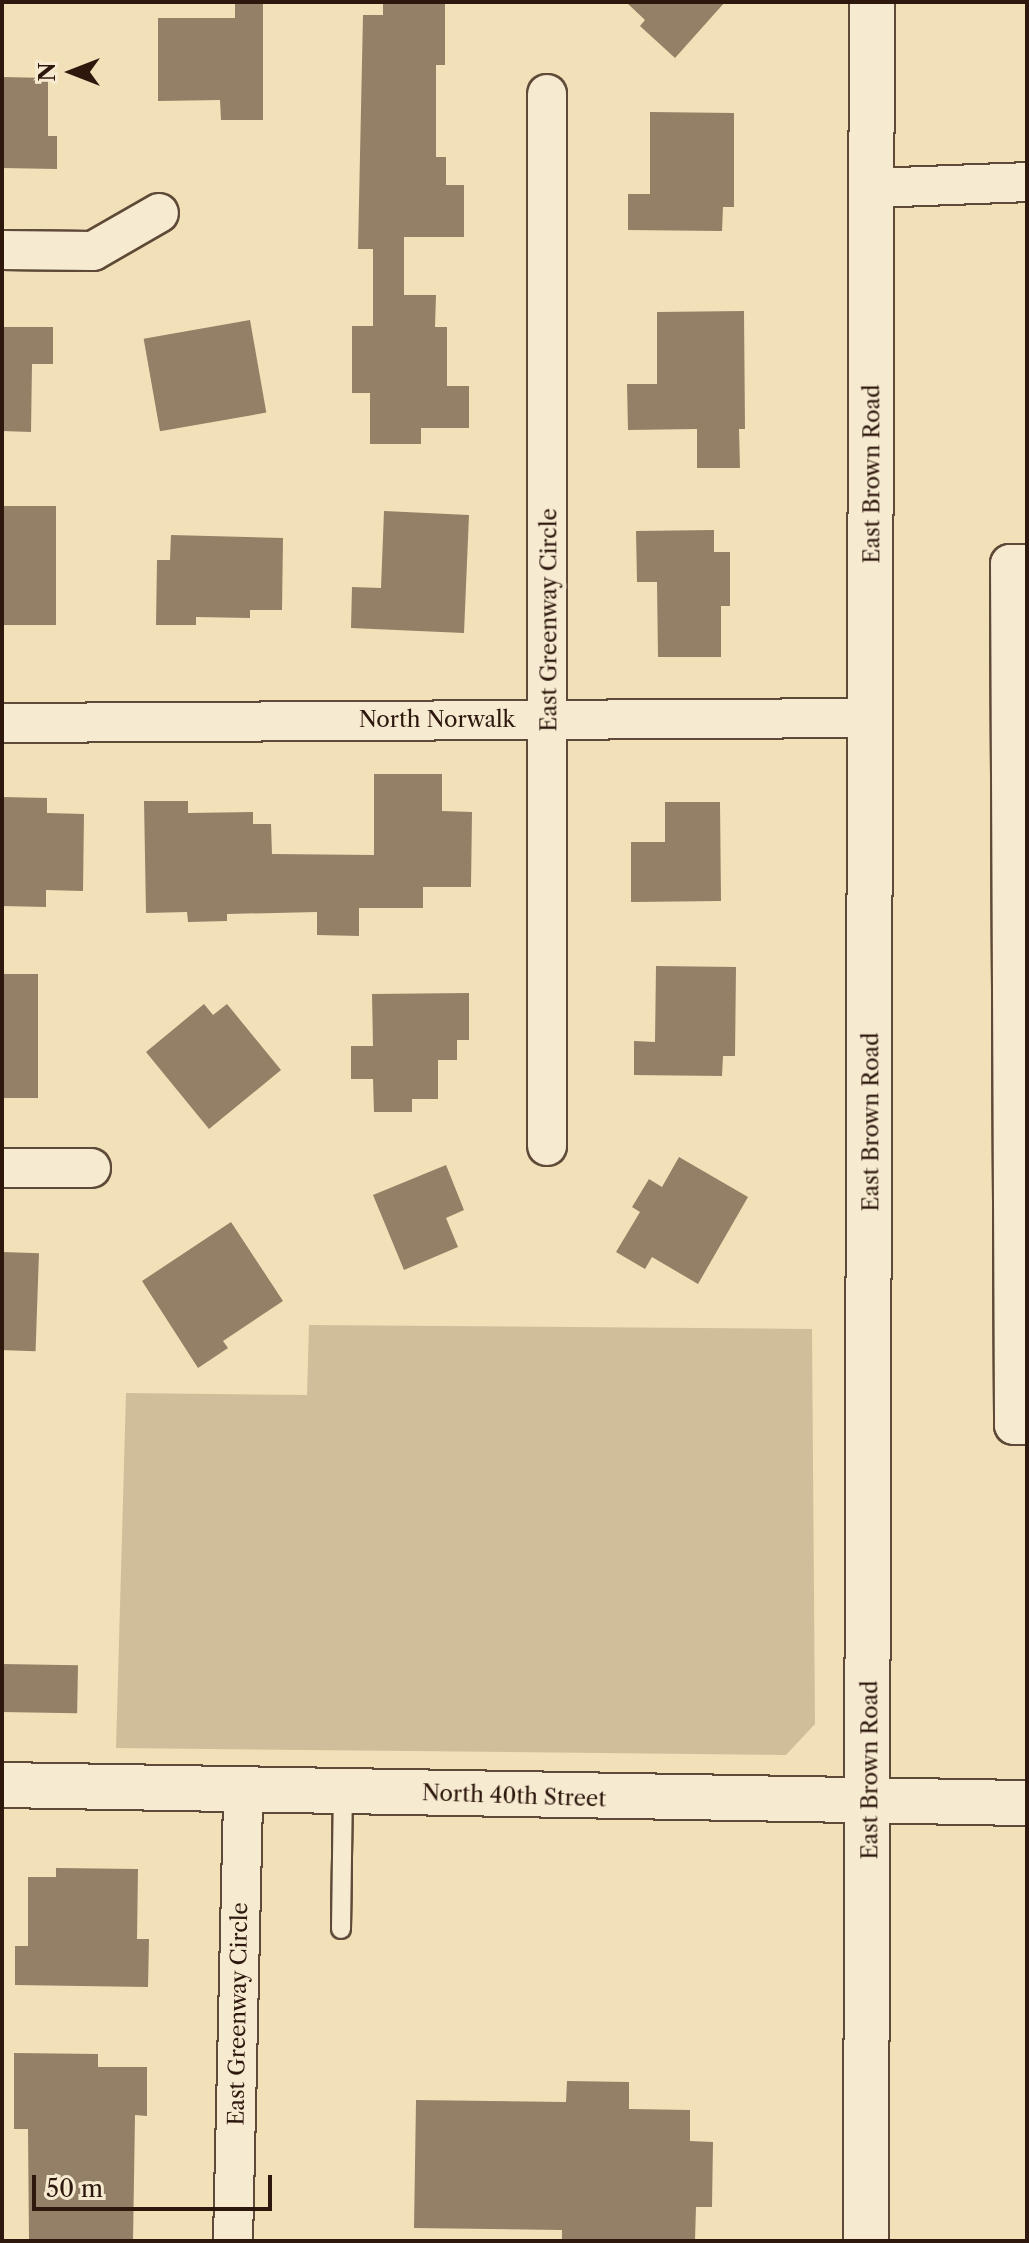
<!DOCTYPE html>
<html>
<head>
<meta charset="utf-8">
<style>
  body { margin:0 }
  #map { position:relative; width:1029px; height:2243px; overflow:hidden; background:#f1e0b8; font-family:"Libre Caslon Text",serif }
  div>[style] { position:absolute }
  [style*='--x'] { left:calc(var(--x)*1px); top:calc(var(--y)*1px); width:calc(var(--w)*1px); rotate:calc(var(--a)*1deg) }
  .green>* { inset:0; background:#d0be9b }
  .building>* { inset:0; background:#938066; transform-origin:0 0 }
  .roads { filter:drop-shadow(2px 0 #5f4938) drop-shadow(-2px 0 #5f4938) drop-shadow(0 2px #5f4938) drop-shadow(0 -2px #5f4938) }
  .lane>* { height:18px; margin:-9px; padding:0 9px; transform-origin:9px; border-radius:9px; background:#f6ebd1 }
  .street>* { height:38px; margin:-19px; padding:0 19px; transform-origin:19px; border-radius:19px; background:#f6ebd1 }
  .secondary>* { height:44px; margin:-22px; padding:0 22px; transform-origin:22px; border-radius:22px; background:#f6ebd1 }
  span { translate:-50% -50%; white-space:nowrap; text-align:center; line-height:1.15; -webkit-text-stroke:8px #f6ebd1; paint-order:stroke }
  .street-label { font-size:22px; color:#2e170d }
  .frame { position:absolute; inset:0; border:4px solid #2e170d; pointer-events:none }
  .north { position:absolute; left:32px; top:32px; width:80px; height:80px; -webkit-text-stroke:6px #f6ebd1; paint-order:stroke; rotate:270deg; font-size:22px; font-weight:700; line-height:32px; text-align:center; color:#2e170d }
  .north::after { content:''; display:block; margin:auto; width:28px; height:36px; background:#2e170d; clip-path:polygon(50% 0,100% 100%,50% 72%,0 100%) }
  .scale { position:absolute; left:32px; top:2175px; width:240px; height:36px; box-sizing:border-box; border:4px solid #2e170d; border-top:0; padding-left:10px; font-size:24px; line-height:28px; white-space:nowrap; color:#2e170d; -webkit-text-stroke:6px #f6ebd1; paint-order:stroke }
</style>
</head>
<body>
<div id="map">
  <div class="green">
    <div style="clip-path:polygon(309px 1325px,812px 1329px,815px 1724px,786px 1755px,116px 1748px,126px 1393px,307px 1395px)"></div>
  </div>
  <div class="building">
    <div style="clip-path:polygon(235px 2px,263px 2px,263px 120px,221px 120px,220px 100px,158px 101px,158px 18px,235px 18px)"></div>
    <div style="clip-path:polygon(383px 2px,445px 2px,445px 65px,436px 65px,436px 157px,446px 157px,446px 185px,464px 185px,464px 237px,404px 237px,404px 295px,436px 295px,435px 327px,447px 327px,447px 386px,469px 386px,469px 428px,421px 428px,421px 444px,370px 444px,370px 393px,352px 393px,352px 326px,373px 326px,373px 249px,358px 249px,363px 15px,383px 15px)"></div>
    <div style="clip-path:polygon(626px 2px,725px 2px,675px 58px,640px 26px,645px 20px)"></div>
    <div style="clip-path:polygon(2px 77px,48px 78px,48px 136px,57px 136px,57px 169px,2px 168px)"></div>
    <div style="clip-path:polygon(650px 112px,734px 113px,734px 207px,723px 207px,722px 231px,628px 230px,628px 194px,650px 194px)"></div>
    <div style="clip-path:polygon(744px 311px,745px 429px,739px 429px,740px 468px,697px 468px,697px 429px,628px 430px,627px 384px,657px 384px,657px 312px)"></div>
    <div style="left:250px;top:320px;width:94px;height:108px;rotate:80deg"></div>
    <div style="clip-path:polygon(2px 327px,53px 327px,53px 364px,32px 364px,31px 432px,2px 431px)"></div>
    <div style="left:2px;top:506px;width:54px;height:119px"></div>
    <div style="clip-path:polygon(384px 511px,469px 515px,464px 633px,351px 628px,352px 587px,381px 588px)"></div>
    <div style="clip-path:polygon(714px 530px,714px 552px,730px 552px,730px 606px,721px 606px,721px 657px,658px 657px,657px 582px,637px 582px,636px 531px)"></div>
    <div style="clip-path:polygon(171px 535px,283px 538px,282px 610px,250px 610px,250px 618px,196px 617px,196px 625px,156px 625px,157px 560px,170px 560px)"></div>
    <div style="clip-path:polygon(374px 774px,442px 774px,442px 811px,472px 812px,471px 887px,423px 887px,423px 908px,359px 908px,359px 936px,317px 935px,317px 912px,227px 914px,227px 921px,188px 922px,187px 912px,146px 913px,144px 801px,188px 801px,188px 813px,253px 812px,253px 824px,271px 824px,272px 854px,374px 855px)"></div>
    <div style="clip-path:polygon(2px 797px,47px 798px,47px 813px,84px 814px,83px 891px,46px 890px,46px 907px,2px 906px)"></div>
    <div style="clip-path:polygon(665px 802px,720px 802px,721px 901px,631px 902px,631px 842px,665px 842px)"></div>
    <div style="clip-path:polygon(656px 966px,736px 967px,735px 1056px,723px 1056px,722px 1076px,634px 1075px,634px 1041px,655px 1042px)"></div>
    <div style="left:2px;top:974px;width:36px;height:124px"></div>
    <div style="clip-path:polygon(469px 993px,469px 1040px,457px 1040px,457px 1060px,438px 1060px,438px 1099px,412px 1099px,412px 1112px,374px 1112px,373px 1079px,351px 1079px,351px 1046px,373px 1046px,372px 994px)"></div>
    <div style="clip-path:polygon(204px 1004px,213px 1015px,227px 1004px,281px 1070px,209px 1129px,146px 1052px)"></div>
    <div style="clip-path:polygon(679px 1157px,748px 1197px,698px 1284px,652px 1257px,645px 1269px,616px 1252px,640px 1212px,632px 1207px,649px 1179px,662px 1187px)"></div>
    <div style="clip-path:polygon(446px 1165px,464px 1210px,446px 1218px,458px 1247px,404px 1270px,373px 1195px)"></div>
    <div style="clip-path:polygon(231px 1222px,283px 1301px,223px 1341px,228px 1348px,198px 1368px,142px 1281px)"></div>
    <div style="left:2px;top:1252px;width:37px;height:98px;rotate:2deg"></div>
    <div style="left:2px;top:1664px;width:76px;height:48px;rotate:1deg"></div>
    <div style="clip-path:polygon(56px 1868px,138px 1869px,137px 1939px,149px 1939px,148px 1987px,15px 1985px,15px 1946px,28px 1946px,28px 1877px,56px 1877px)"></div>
    <div style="clip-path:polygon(14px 2053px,98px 2054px,98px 2067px,147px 2067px,147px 2116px,135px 2115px,133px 2241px,29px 2241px,28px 2129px,14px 2129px)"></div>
    <div style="clip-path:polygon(567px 2081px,629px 2082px,629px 2109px,690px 2110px,690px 2141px,713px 2142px,712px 2207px,696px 2207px,695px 2240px,562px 2241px,562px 2230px,414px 2228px,416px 2100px,566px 2102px)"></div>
  </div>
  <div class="roads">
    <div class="lane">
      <div style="--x:341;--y:1929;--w:138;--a:-89.2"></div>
    </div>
    <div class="street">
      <div style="--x:547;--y:94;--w:1052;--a:90"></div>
      <div style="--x:873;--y:188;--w:154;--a:-2.2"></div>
      <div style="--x:2;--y:250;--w:91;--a:0.6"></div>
      <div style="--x:93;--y:251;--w:76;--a:-29.9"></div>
      <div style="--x:1027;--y:564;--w:17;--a:180"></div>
      <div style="--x:1010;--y:564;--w:861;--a:89.73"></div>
      <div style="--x:1014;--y:1425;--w:13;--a:0"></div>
      <div style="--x:2;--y:723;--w:870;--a:-0.33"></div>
      <div style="--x:2;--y:1168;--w:89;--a:0"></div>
      <div style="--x:233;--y:2241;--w:453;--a:-88.7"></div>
    </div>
    <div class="secondary">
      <div style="--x:2;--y:1785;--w:1025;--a:1.01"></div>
      <div style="--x:866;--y:2241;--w:2239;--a:-89.85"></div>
    </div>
  </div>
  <div class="street-label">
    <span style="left:872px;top:474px;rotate:-90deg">East Brown Road</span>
    <span style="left:549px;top:620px;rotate:-90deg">East Greenway Circle</span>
    <span style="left:437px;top:720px">North Norwalk</span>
    <span style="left:871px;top:1122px;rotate:-90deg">East Brown Road</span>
    <span style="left:870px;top:1770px;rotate:-90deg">East Brown Road</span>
    <span style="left:514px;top:1796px;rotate:2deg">North 40th Street</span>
    <span style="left:238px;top:2014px;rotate:-89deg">East Greenway Circle</span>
  </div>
  <div class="frame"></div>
  <div class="north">N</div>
  <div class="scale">50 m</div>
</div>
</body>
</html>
